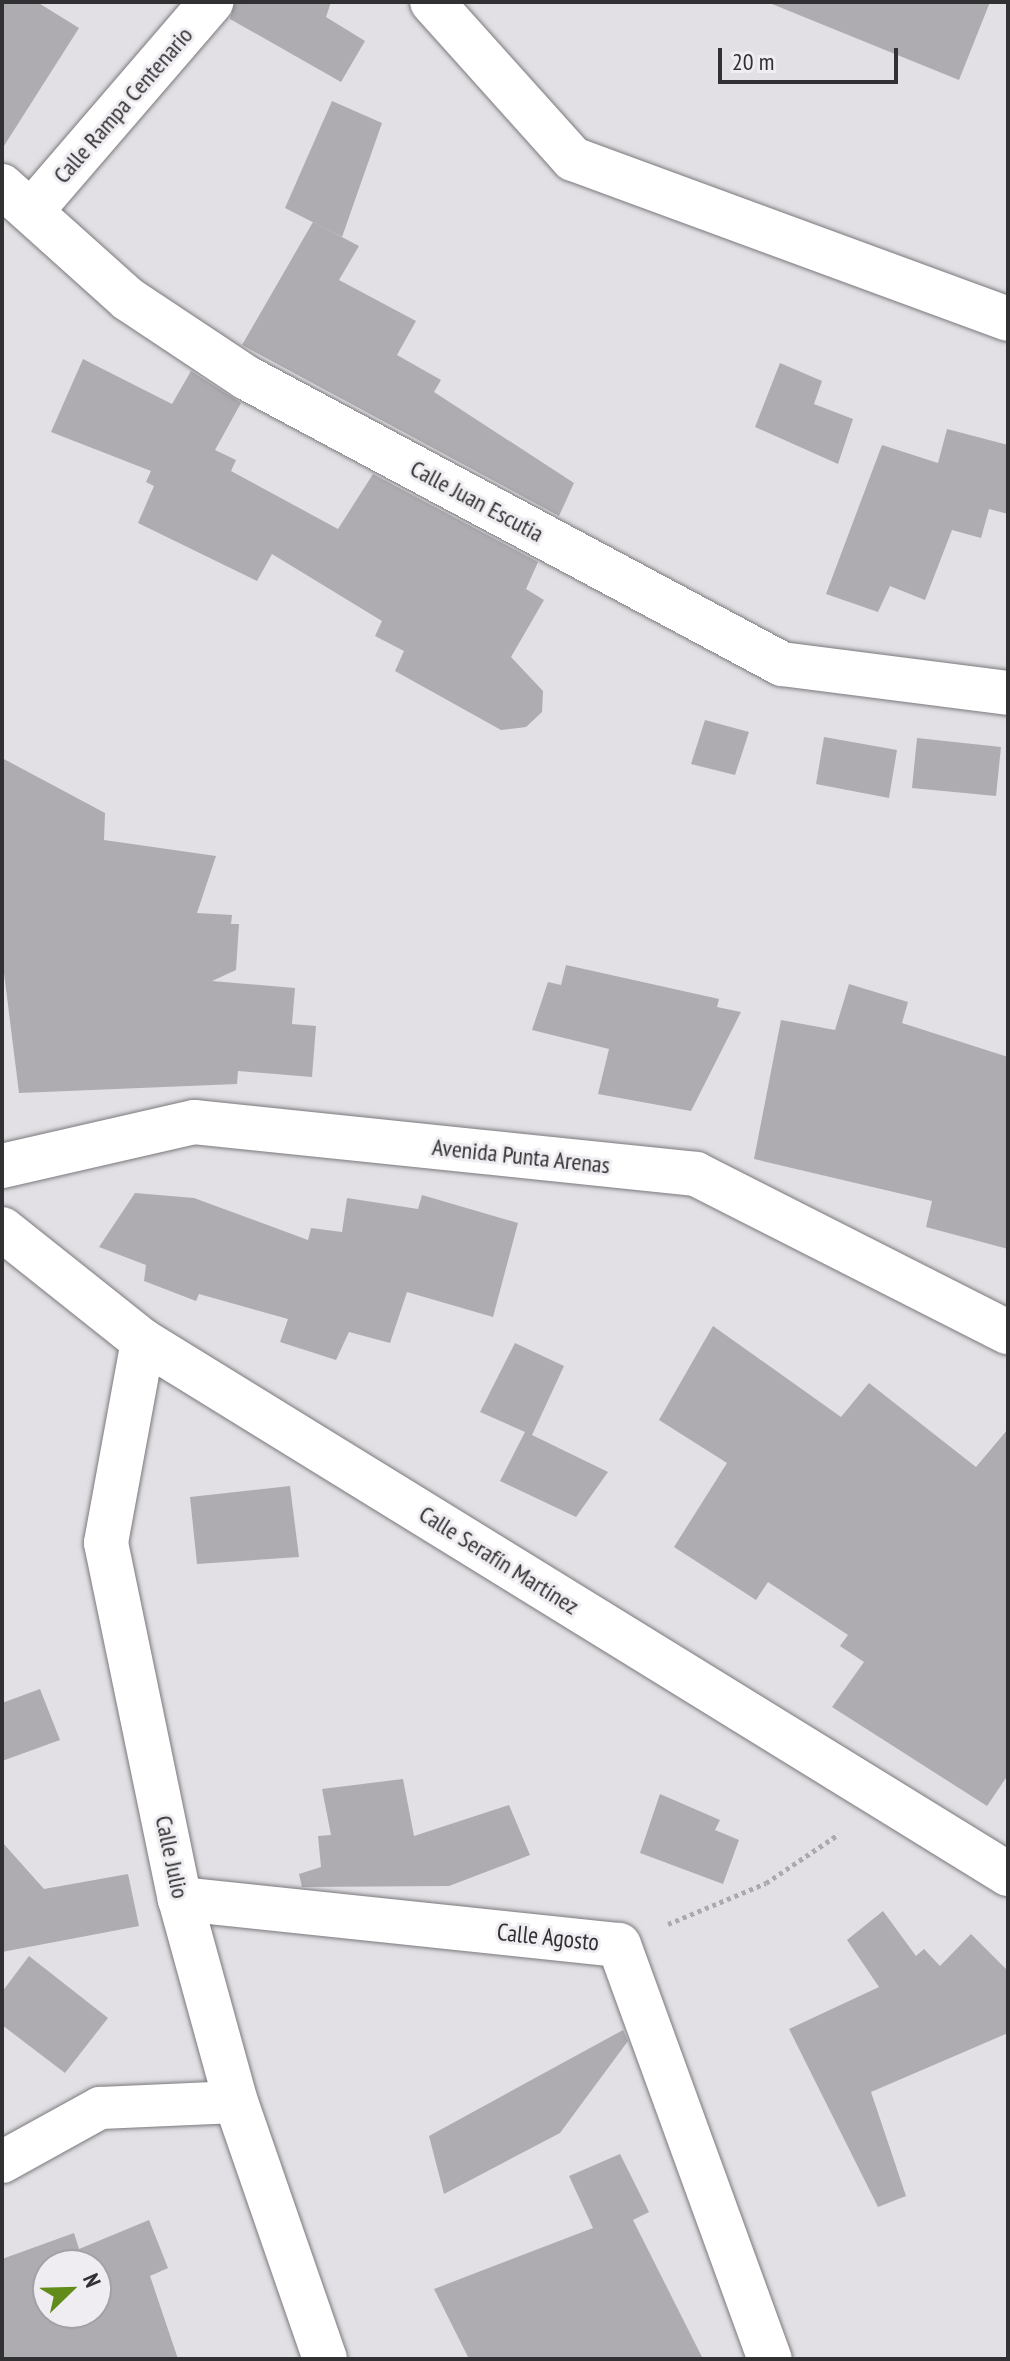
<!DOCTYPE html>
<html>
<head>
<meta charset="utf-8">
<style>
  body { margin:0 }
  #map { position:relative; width:1010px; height:2361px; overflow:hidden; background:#e2e0e4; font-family:"PT Sans Narrow",sans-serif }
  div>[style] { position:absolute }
  .building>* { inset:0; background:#aeacb0 }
  .path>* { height:5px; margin-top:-2.5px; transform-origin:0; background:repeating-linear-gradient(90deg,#aba9ad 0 4px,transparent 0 8px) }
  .roads { filter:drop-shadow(0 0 2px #7b797d) drop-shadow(0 0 2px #7b797d) }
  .pedestrian>* { height:42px; margin:-21px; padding:0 21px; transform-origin:21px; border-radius:21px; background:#fff }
  .minor>* { height:44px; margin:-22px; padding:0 22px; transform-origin:22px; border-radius:22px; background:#fff }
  span { translate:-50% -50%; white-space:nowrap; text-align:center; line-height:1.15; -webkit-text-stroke:6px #efedf1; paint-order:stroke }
  .street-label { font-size:24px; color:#313032 }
  .frame { position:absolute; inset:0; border:4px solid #313032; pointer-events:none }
  .north { position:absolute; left:32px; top:2249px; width:80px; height:80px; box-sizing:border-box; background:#efedf1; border:2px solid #a3a1a5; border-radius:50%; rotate:67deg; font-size:22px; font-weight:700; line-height:32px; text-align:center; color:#313032 }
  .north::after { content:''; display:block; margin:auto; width:28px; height:36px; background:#628c1a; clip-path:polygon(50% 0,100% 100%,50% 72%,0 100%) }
  .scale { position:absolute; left:718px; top:48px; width:180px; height:36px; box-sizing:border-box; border:4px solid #313032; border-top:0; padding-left:10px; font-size:24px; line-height:28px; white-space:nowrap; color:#313032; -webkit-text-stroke:6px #efedf1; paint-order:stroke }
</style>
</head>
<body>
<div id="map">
  <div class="building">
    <i style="clip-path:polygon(2px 2px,37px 2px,79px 28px,2px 149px)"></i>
    <i style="clip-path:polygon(235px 2px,331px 2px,326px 17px,365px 41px,341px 82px,230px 19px)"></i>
    <i style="clip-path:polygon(767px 2px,990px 2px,959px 80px)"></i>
    <i style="clip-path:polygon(332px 101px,382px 123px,342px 237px,285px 208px)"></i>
    <i style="clip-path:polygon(313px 222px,359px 246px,339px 280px,416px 321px,397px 355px,441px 380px,434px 392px,574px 483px,559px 516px,242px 345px)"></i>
    <i style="clip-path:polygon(83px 359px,172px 404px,191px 371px,241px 403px,215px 450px,236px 460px,231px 471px,338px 529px,373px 474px,538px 562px,526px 589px,544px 600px,511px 657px,543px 691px,542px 712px,526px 727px,501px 730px,395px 671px,404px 651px,375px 636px,382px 621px,272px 554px,257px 581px,138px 523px,154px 486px,146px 482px,151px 471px,51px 432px)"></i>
    <i style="clip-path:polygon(780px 363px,822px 381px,814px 404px,853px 419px,838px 464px,755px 427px)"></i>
    <i style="clip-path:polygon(947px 429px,1008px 445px,1008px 514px,989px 509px,981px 538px,952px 530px,925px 600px,890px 586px,878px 612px,826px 594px,882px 445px,938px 463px)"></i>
    <i style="clip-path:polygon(705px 720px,749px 732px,735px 775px,691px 764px)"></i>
    <i style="clip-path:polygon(824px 737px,897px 750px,889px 798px,816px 784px)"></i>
    <i style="clip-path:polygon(917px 738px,1001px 747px,996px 796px,912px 788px)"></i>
    <i style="clip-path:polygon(2px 758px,105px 813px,104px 840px,216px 856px,197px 913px,232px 915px,231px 924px,239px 924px,236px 970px,212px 981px,295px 988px,292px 1024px,316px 1026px,312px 1077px,238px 1071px,237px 1084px,19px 1093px,2px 957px)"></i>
    <i style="clip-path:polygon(566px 965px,719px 999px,717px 1007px,741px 1012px,691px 1111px,598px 1094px,609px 1049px,532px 1030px,548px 982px,561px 985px)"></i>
    <i style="clip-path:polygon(849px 984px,908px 1002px,902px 1023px,1008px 1057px,1008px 1249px,926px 1227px,932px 1201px,754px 1159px,781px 1020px,835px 1030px)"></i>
    <i style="clip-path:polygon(135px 1193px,194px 1198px,308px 1240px,311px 1228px,342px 1232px,347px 1198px,418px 1209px,422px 1195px,518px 1223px,493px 1317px,407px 1292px,390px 1343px,349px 1332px,336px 1360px,280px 1342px,288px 1319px,199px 1294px,196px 1301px,144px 1281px,146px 1265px,99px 1247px)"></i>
    <i style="clip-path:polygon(713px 1326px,841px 1417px,869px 1383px,976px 1467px,1008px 1429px,1008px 1775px,987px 1806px,832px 1707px,864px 1662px,840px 1646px,848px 1635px,768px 1582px,756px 1600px,674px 1547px,727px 1463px,659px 1420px)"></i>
    <i style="clip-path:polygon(515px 1343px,564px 1366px,532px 1435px,608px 1472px,576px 1517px,500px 1481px,525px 1432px,480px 1412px)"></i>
    <i style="clip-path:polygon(290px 1486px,299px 1557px,197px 1564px,190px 1497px)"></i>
    <i style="clip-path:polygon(40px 1689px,60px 1740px,2px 1761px,2px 1703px)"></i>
    <i style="clip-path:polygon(403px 1779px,414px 1836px,509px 1805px,530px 1855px,449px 1886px,302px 1887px,299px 1874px,321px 1867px,318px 1836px,331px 1835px,322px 1789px)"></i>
    <i style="clip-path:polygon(660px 1794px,720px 1820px,715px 1830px,739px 1840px,723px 1884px,640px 1853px)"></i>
    <i style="clip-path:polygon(2px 1842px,44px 1889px,128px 1874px,139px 1926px,2px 1952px)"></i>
    <i style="clip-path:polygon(883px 1911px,916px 1956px,924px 1949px,940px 1966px,971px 1934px,1008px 1971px,1008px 2033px,871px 2092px,906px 2196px,878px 2207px,789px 2029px,879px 1987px,847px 1940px)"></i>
    <i style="clip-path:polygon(29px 1956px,108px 2018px,65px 2073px,2px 2025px,2px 1992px)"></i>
    <i style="clip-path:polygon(623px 2030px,628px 2041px,560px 2133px,444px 2194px,429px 2136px)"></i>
    <i style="clip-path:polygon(620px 2154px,649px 2212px,633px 2220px,703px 2359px,469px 2359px,434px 2289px,593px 2228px,569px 2176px)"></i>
    <i style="clip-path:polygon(evenodd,149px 2220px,168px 2268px,150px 2276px,178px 2359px,2px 2359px,2px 2259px,74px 2233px,79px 2249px,149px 2220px,48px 2265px,96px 2265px,96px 2313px,48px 2313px,48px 2265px)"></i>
  </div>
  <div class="path">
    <i style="left:668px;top:1924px;width:106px;rotate:-22.7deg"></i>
    <i style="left:766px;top:1883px;width:88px;rotate:-33.9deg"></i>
  </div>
  <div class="roads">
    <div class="pedestrian">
      <i style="left:2px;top:2162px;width:112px;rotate:-28.9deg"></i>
      <i style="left:100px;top:2108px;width:136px;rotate:-2.5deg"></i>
    </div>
    <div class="minor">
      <i style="left:432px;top:2px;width:211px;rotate:48.1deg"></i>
      <i style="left:573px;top:159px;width:463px;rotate:20.2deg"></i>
      <i style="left:2px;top:186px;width:169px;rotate:41.9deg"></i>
      <i style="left:128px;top:299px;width:143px;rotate:33.6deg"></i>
      <i style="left:247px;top:378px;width:607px;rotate:28.13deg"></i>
      <i style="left:782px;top:664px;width:228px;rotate:7.3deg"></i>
      <i style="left:34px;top:208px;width:272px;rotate:-49.3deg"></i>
      <i style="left:2px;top:1166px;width:197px;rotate:-12.9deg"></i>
      <i style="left:194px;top:1122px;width:505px;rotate:5.91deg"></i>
      <i style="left:696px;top:1174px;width:350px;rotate:26.9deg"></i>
      <i style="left:2px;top:1229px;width:180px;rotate:38.5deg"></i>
      <i style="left:143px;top:1341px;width:1016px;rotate:31.64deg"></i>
      <i style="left:143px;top:1341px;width:205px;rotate:100.4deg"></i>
      <i style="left:106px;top:1543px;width:364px;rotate:78.3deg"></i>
      <i style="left:180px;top:1899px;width:211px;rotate:74.6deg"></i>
      <i style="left:236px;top:2102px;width:272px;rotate:70.9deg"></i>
      <i style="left:180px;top:1899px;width:441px;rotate:6deg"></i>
      <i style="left:619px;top:1945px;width:441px;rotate:70deg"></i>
    </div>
  </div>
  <div class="street-label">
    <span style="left:123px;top:105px;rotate:-49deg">Calle Rampa Centenario</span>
    <span style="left:477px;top:501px;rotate:28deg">Calle Juan Escutia</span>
    <span style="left:521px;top:1156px;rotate:6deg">Avenida Punta Arenas</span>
    <span style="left:499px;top:1560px;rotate:32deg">Calle Serafín Martínez</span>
    <span style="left:172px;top:1857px;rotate:78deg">Calle Julio</span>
    <span style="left:548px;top:1937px;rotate:6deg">Calle Agosto</span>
  </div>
  <div class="frame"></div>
  <div class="north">N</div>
  <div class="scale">20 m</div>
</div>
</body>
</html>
